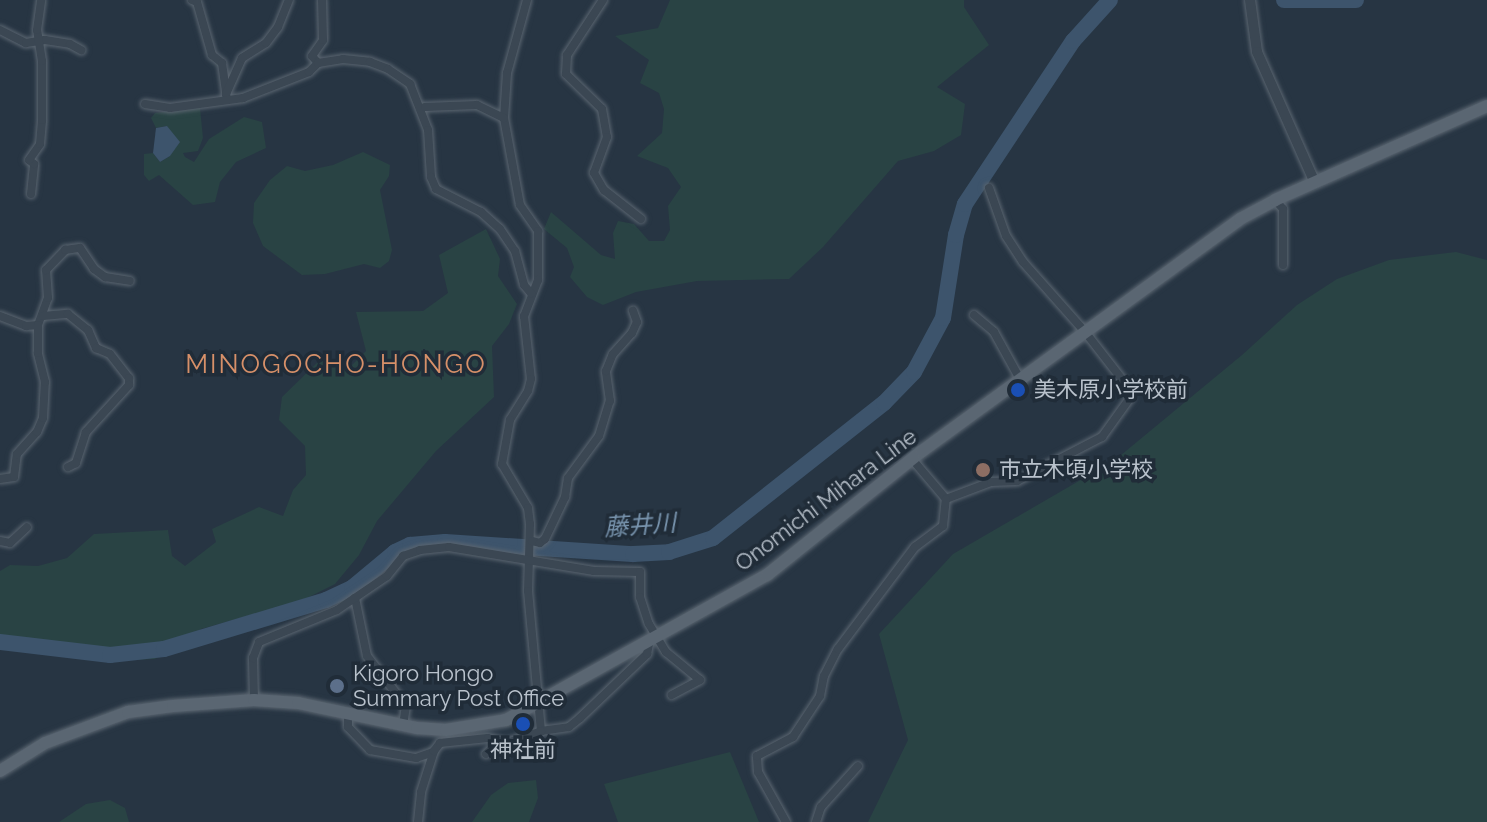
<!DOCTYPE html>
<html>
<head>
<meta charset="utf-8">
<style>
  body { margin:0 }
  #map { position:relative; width:1487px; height:822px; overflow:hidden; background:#273543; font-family:Raleway,"Noto Sans JP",sans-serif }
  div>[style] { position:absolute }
  .green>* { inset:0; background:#294344 }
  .water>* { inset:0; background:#3d546c }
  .river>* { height:16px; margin:-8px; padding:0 8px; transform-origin:8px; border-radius:8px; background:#3d546c }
  .roads { filter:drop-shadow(0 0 2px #5a6570) drop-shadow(0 0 2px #5a6570) }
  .minor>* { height:8px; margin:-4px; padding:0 4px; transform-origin:4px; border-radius:4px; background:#3b4753 }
  .tertiary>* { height:10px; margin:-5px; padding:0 5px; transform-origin:5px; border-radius:5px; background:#3b4753 }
  .primary>* { height:12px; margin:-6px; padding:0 6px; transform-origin:6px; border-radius:6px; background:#5a6672 }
  .dots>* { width:22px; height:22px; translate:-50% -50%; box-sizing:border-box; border:4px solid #202c38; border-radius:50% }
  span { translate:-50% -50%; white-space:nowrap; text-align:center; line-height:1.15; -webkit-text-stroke:7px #202c38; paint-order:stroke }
  .poi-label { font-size:22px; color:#b9c2cc }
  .left { translate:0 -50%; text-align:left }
  .street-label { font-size:22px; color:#b9c2cc }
  .water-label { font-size:24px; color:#7995af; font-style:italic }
  .quarter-label { font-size:26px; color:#d79069; letter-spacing:2px }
</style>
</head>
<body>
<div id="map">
  <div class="green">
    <i style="clip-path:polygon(670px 0,964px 0,964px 7px,989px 45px,937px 87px,965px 104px,961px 135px,934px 151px,898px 161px,823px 247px,789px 279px,697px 281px,636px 292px,603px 305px,587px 297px,570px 277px,574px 267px,567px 248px,544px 229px,551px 212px,601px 255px,615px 259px,613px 233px,618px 221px,634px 224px,649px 241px,664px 241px,670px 230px,668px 206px,681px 187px,668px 168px,637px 156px,662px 133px,664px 109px,659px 93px,640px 83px,649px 60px,615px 36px,658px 28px)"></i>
    <i style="clip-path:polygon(200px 108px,203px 138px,198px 151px,183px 153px,185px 157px,194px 162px,209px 139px,244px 117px,262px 122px,266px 148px,236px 162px,220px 182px,215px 202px,193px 205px,159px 175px,149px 181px,144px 175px,144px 154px,153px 153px,160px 162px,170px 156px,167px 126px,156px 128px,151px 118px,155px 113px)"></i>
    <i style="clip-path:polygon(363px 152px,390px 165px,389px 176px,380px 190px,392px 250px,389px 261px,380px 268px,364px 264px,325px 274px,302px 275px,263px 246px,253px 223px,254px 203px,270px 180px,287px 166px,305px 171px,333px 165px)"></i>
    <i style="clip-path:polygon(486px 229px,500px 259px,498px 276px,517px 304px,509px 324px,492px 346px,494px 397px,436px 451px,377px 521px,359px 555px,335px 584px,301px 601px,201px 629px,155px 659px,102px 661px,0 644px,0 571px,10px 565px,38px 566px,67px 558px,94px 534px,168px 530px,172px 556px,185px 566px,216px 542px,212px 529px,259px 507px,283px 516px,293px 490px,306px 475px,305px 446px,279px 420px,282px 397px,323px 357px,349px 368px,366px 351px,356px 312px,423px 311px,448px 293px,439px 255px)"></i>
    <i style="clip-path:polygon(1456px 252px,1487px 260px,1487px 822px,868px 822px,908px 740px,879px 634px,953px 554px,1115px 460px,1242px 355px,1297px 305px,1337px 279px,1389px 260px)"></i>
    <i style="clip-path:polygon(730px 752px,759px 822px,618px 822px,604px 784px)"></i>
    <i style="clip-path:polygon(536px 780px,538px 798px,529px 822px,472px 822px,491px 795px,508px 783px)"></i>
    <i style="clip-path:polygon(110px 800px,125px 808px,129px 822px,59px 822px,86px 804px)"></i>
  </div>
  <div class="water">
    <i style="clip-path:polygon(167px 126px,180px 142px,170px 156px,160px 162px,153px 153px,156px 128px)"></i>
  </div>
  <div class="river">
    <i style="left:1284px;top:0;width:72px"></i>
    <i style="left:0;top:642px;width:111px;rotate:6.7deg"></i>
    <i style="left:110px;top:655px;width:54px;rotate:-6.3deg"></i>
    <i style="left:164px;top:649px;width:169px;rotate:-16.8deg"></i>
    <i style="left:326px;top:600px;width:29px;rotate:-25deg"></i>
    <i style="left:352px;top:588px;width:56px;rotate:-39.9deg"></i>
    <i style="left:395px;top:552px;width:17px;rotate:-25deg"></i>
    <i style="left:410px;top:545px;width:35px;rotate:-5deg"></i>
    <i style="left:445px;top:542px;width:188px;rotate:3.7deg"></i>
    <i style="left:633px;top:554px;width:36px;rotate:-3deg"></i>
    <i style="left:669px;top:552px;width:46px;rotate:-17.7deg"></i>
    <i style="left:713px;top:538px;width:218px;rotate:-38.3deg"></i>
    <i style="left:884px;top:403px;width:43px;rotate:-45.9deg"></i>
    <i style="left:914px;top:372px;width:61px;rotate:-61.8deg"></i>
    <i style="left:943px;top:318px;width:84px;rotate:-81.1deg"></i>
    <i style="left:956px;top:235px;width:32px;rotate:-74deg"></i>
    <i style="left:965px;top:204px;width:196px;rotate:-56.5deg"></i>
    <i style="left:1073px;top:41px;width:55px;rotate:-47.9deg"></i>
  </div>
  <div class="roads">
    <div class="minor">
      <i style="left:192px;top:0;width:5px;rotate:22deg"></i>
      <i style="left:197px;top:2px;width:55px;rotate:74.2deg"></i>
      <i style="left:212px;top:55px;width:13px;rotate:39deg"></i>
      <i style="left:222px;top:63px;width:30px;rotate:82deg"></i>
      <i style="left:527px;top:0;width:76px;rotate:105.3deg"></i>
      <i style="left:507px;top:73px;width:45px;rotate:93.8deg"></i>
      <i style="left:504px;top:118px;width:88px;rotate:79.6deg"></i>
      <i style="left:520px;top:205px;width:32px;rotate:55deg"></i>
      <i style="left:538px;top:231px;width:49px;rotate:90deg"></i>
      <i style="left:538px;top:280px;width:39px;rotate:111deg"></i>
      <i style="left:524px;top:316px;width:63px;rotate:83.7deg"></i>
      <i style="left:531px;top:379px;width:12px;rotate:104deg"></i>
      <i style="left:528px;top:391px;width:34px;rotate:122deg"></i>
      <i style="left:510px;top:420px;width:45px;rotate:100.3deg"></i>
      <i style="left:502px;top:464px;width:51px;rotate:59.4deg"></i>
      <i style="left:528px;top:508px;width:16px;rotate:83deg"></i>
      <i style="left:530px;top:524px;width:67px;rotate:91.7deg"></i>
      <i style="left:528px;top:591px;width:141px;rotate:84.7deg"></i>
      <i style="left:541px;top:731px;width:28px;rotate:-8deg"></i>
      <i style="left:569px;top:727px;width:14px;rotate:-39deg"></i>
      <i style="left:580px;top:718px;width:93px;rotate:-43.7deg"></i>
      <i style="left:647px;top:654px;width:10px;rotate:-79deg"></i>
      <i style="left:603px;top:0;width:66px;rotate:123.2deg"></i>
      <i style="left:567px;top:55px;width:19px;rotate:93deg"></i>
      <i style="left:566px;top:74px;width:50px;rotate:44.2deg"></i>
      <i style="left:602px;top:109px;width:28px;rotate:80deg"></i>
      <i style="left:607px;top:137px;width:38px;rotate:110deg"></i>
      <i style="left:594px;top:173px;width:20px;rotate:60deg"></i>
      <i style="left:604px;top:190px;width:47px;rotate:38.1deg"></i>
      <i style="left:0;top:30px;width:29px;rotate:27deg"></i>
      <i style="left:26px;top:43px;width:19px;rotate:-9deg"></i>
      <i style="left:45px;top:40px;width:25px;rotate:9deg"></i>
      <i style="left:70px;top:44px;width:13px;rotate:29deg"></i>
      <i style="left:318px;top:63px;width:9px;rotate:-131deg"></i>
      <i style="left:312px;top:56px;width:19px;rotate:-55deg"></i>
      <i style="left:323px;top:40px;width:40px;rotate:-91.4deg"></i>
      <i style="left:227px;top:100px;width:6px;rotate:-99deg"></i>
      <i style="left:226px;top:94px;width:39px;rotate:-66deg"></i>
      <i style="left:242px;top:58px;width:28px;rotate:-32deg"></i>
      <i style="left:266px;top:43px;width:20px;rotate:-53deg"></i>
      <i style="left:278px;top:27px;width:29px;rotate:-68deg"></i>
      <i style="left:145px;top:104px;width:25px;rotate:9deg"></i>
      <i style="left:170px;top:108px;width:74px;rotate:-7.8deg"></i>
      <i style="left:243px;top:98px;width:71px;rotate:-21.5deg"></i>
      <i style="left:309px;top:72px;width:13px;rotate:-45deg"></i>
      <i style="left:318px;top:63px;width:25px;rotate:-9deg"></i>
      <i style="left:343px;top:59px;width:27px;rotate:6deg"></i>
      <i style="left:370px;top:62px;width:19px;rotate:21deg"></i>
      <i style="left:388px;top:69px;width:27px;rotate:34deg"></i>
      <i style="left:410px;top:84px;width:49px;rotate:68.6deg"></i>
      <i style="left:428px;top:130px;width:47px;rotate:86.3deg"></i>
      <i style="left:431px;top:177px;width:13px;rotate:67deg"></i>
      <i style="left:436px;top:189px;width:51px;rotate:27.1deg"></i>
      <i style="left:481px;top:212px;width:25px;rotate:42deg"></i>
      <i style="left:500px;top:229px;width:27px;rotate:56deg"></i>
      <i style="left:515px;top:251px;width:35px;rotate:75deg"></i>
      <i style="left:524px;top:285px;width:11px;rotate:49deg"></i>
      <i style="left:425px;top:107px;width:52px;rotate:-2.2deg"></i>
      <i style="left:477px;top:105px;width:30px;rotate:26deg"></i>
      <i style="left:31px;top:194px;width:30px;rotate:-84deg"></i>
      <i style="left:34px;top:164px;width:6px;rotate:-141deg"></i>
      <i style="left:29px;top:160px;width:19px;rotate:-55deg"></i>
      <i style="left:40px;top:144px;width:24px;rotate:-85deg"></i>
      <i style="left:42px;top:120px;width:59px;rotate:-90deg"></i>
      <i style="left:42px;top:61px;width:31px;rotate:-99deg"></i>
      <i style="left:37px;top:30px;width:30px;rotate:-82deg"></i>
      <i style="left:1275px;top:200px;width:12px;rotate:48deg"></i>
      <i style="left:1283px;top:209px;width:56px;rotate:90deg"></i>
      <i style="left:974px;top:315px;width:26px;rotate:40deg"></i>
      <i style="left:994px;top:332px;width:56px;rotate:61.1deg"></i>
      <i style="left:0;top:316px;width:28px;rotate:21deg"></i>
      <i style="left:26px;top:326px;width:12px;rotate:-5deg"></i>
      <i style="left:38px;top:325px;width:29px;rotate:-70deg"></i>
      <i style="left:48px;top:298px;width:28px;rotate:-94deg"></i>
      <i style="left:46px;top:270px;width:28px;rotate:-46deg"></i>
      <i style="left:65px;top:250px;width:15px;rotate:-8deg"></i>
      <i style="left:80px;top:248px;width:25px;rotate:56deg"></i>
      <i style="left:94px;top:269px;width:14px;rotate:36deg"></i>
      <i style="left:105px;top:277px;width:25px;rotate:9deg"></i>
      <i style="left:43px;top:316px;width:25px;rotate:-5deg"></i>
      <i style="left:68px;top:314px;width:26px;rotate:39deg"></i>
      <i style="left:88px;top:330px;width:20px;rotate:66deg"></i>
      <i style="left:96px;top:348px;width:15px;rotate:23deg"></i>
      <i style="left:110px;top:354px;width:31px;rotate:52deg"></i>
      <i style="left:129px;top:378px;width:7px;rotate:90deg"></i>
      <i style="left:129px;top:385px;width:64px;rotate:132.5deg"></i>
      <i style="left:86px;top:432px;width:33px;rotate:108deg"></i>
      <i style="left:76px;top:463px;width:9px;rotate:153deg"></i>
      <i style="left:912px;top:459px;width:52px;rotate:49.6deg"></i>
      <i style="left:946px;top:499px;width:48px;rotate:-20.7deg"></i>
      <i style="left:991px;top:482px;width:26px;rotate:-2deg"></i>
      <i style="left:1017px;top:481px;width:96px;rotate:-27.4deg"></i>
      <i style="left:1102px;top:437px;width:48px;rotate:-54.3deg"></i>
      <i style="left:1130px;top:398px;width:11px;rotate:-100deg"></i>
      <i style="left:1128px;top:387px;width:68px;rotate:-127.9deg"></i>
      <i style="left:1086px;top:333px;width:95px;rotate:-131.6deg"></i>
      <i style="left:1023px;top:262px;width:31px;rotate:-123deg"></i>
      <i style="left:1006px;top:236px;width:51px;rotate:-109.5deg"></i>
      <i style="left:0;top:479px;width:14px;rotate:-8deg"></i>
      <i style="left:14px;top:477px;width:23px;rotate:-83deg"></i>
      <i style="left:17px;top:454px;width:30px;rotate:-48deg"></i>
      <i style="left:37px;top:432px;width:15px;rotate:-67deg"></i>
      <i style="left:43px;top:418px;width:36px;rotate:-87deg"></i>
      <i style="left:45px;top:382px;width:30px;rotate:-104deg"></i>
      <i style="left:38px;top:353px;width:28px;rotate:-90deg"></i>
      <i style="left:0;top:541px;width:10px;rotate:11deg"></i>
      <i style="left:10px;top:543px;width:23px;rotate:-43deg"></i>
      <i style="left:532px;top:541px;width:8px;rotate:14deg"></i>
      <i style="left:540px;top:543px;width:6px;rotate:-39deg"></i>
      <i style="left:545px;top:539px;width:47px;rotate:-64.5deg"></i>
      <i style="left:565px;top:497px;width:19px;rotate:-81deg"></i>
      <i style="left:568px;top:478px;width:52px;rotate:-53.6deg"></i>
      <i style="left:599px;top:436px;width:37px;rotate:-73deg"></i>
      <i style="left:610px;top:401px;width:30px;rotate:-98deg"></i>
      <i style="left:606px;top:371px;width:18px;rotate:-68deg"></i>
      <i style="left:613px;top:354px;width:28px;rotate:-48deg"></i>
      <i style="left:632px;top:333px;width:12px;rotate:-66deg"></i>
      <i style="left:637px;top:322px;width:12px;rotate:-110deg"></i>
      <i style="left:355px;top:598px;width:59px;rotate:78.3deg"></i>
      <i style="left:367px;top:656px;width:63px;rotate:52deg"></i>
      <i style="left:406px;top:706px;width:19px;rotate:99deg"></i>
      <i style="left:254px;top:700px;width:42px;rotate:-91.4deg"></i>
      <i style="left:253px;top:658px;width:17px;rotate:-69deg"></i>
      <i style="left:259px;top:642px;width:84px;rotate:-22.3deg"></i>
      <i style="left:337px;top:610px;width:60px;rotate:-34.2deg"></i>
      <i style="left:387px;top:576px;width:26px;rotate:-51deg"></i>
      <i style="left:403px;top:556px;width:18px;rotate:-19deg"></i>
      <i style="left:420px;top:550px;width:29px;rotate:-6deg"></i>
      <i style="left:449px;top:547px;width:147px;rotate:9.4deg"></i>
      <i style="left:594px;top:571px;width:46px;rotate:1.2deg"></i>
      <i style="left:640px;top:572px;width:25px;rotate:90deg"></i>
      <i style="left:640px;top:597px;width:28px;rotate:72deg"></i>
      <i style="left:649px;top:624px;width:33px;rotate:59deg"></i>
      <i style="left:666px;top:652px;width:44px;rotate:39.5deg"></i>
      <i style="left:700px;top:680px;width:32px;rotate:152deg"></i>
      <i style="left:348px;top:714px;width:13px;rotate:90deg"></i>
      <i style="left:348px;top:727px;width:32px;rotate:46deg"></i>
      <i style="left:370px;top:750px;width:47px;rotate:9.9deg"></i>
      <i style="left:416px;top:758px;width:18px;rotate:-19deg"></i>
      <i style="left:486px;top:754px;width:8px;rotate:-40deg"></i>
      <i style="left:492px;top:749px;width:26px;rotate:-4deg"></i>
      <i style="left:518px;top:747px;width:16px;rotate:-22deg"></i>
      <i style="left:418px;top:822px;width:30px;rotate:-84deg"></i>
      <i style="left:421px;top:792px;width:43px;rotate:-72.4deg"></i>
      <i style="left:434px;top:751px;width:10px;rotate:-53deg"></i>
      <i style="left:440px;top:743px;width:48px;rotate:-5.9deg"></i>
      <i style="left:488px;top:738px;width:20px;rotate:15deg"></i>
      <i style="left:507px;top:743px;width:36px;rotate:-19deg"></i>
      <i style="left:786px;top:822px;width:57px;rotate:-119.2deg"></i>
      <i style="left:758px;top:772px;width:16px;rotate:-94deg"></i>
      <i style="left:757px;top:756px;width:41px;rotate:-27.8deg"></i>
      <i style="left:793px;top:737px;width:49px;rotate:-56.6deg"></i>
      <i style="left:820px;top:696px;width:20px;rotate:-79deg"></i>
      <i style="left:824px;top:676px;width:30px;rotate:-63deg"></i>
      <i style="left:838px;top:649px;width:128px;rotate:-53deg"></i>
      <i style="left:915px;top:547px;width:35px;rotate:-37deg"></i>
      <i style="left:943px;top:526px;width:27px;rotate:-84deg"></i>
      <i style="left:816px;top:822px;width:16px;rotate:-72deg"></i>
      <i style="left:821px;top:807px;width:55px;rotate:-47.9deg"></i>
    </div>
    <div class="tertiary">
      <i style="left:1250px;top:0;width:52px;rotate:82.3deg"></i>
      <i style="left:1257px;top:52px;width:143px;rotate:66.1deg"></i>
    </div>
    <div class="primary">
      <i style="left:0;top:771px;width:53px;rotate:-31.9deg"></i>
      <i style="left:45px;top:743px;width:89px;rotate:-20.5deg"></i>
      <i style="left:128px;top:712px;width:45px;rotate:-7.6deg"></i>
      <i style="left:173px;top:706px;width:81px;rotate:-4.2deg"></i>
      <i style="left:254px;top:700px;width:44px;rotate:3.9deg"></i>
      <i style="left:298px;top:703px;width:122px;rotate:11.9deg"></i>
      <i style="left:417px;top:728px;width:29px;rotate:4deg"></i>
      <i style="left:446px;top:730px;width:61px;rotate:-9.5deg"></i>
      <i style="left:506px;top:720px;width:299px;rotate:-29.1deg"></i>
      <i style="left:767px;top:575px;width:198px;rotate:-38.7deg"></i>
      <i style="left:922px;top:451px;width:394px;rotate:-36.1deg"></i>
      <i style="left:1240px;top:219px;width:40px;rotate:-28deg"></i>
      <i style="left:1275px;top:200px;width:232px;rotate:-23.9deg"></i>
    </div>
  </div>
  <div class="dots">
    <i style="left:1018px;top:390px;background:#1a4fb4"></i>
    <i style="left:983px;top:470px;background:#8d6e63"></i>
    <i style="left:337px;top:686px;background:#5c6f8a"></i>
    <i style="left:523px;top:724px;background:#1a4fb4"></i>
  </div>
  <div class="poi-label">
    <span class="left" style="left:1034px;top:390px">美木原小学校前</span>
    <span class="left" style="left:999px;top:470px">市立木頃小学校</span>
    <span class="left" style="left:353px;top:686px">Kigoro Hongo<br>Summary Post Office</span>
    <span style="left:523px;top:750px">神社前</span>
  </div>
  <div class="street-label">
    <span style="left:826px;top:500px;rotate:-37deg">Onomichi Mihara Line</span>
  </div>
  <div class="water-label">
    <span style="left:640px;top:525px;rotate:-4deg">藤井川</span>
  </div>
  <div class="quarter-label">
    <span style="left:336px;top:365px">MINOGOCHO-HONGO</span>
  </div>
</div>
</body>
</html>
